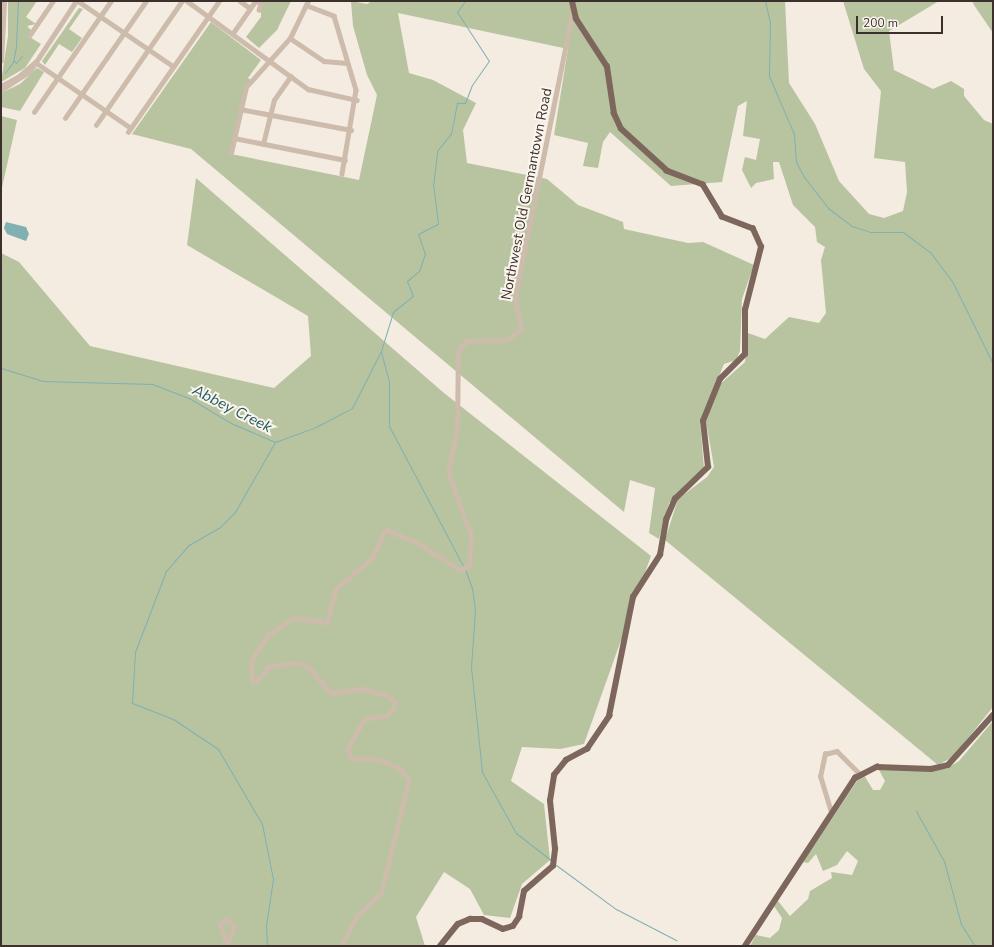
<!DOCTYPE html>
<html>
<head>
<meta charset="utf-8">
<style>
  body { margin:0 }
  #map { position:relative; width:994px; height:947px; overflow:hidden; background:#f4ebe1; font-family:"Nunito Sans",sans-serif }
  div>[style] { position:absolute }
  .green>* { inset:0; background:#b8c4a0 }
  .water>* { inset:0; background:#7fb0b2 }
  .stream>* { height:1px; margin:-0.5px; padding:0 0.5px; transform-origin:0.5px; border-radius:0.5px; background:#7fb0b2 }
  .minor>* { height:4.5px; margin:-2.25px; padding:0 2.25px; transform-origin:2.25px; border-radius:2.25px; background:#cdbbac }
  .major>* { height:5.5px; margin:-2.75px; padding:0 2.75px; transform-origin:2.75px; border-radius:2.75px; background:#7d675c }
  span { translate:-50% -50%; white-space:nowrap; text-align:center; line-height:1.15; -webkit-text-stroke:4px #fbf5ee; paint-order:stroke }
  .street-label { font-size:14px; color:#3b302b }
  .water-label { font-size:15px; color:#1f5a5e; font-style:italic }
  .frame { position:absolute; inset:0; border:2px solid #3b302b; pointer-events:none }
  .scale { position:absolute; left:856px; top:16px; width:87px; height:18px; box-sizing:border-box; border:2px solid #3b302b; border-top:0; padding-left:5px; font-size:12px; line-height:14px; white-space:nowrap; color:#3b302b; -webkit-text-stroke:3px #fbf5ee; paint-order:stroke }
</style>
</head>
<body>
<div id="map">
  <div class="green">
    <i style="clip-path:polygon(8px 1px,37px 1px,26px 17px,36px 24px,27px 26px,31px 30px,28px 36px,41px 44px,25px 68px,1px 82px,8px 36px)"></i>
    <i style="clip-path:polygon(261px 1px,291px 1px,277px 30px,259px 48px,246px 37px,261px 17px)"></i>
    <i style="clip-path:polygon(351px 1px,367px 4px,372px 1px,785px 1px,789px 83px,815px 124px,839px 181px,869px 214px,884px 218px,903px 211px,907px 192px,905px 162px,874px 158px,881px 91px,864px 69px,843px 1px,939px 1px,889px 31px,894px 70px,933px 89px,951px 81px,964px 89px,964px 96px,984px 120px,993px 124px,993px 707px,953px 757px,938px 765px,665px 540px,678px 499px,707px 477px,714px 467px,706px 421px,718px 386px,745px 362px,748px 333px,765px 339px,789px 317px,819px 323px,826px 313px,821px 260px,825px 247px,817px 242px,815px 227px,793px 205px,779px 162px,773px 162px,774px 179px,756px 183px,751px 188px,742px 170px,745px 157px,756px 160px,760px 139px,743px 136px,747px 101px,738px 106px,722px 182px,671px 186px,610px 132px,603px 142px,598px 168px,583px 166px,588px 143px,554px 135px,568px 49px,398px 13px,409px 73px,433px 80px,476px 103px,463px 130px,467px 163px,547px 179px,578px 205px,623px 222px,624px 229px,688px 243px,703px 242px,754px 265px,742px 299px,740px 351px,736px 360px,724px 364px,700px 422px,704px 468px,669px 503px,659px 539px,649px 533px,655px 488px,630px 480px,624px 512px,191px 149px,132px 134px,211px 22px,261px 60px,248px 78px,251px 80px,246px 88px,231px 154px,359px 180px,377px 95px,367px 75px,353px 26px)"></i>
    <i style="clip-path:polygon(972px 1px,993px 1px,993px 33px,974px 5px)"></i>
    <i style="clip-path:polygon(79px 8px,83px 9px,69px 29px,82px 38px,72px 52px,59px 44px,45px 65px,42px 61px)"></i>
    <i style="clip-path:polygon(37px 68px,44px 72px,20px 111px,1px 107px,1px 93px,20px 84px)"></i>
    <i style="clip-path:polygon(1px 116px,17px 120px,1px 192px)"></i>
    <i style="clip-path:polygon(196px 178px,444px 393px,651px 556px,584px 744px,560px 749px,522px 747px,511px 781px,544px 804px,550px 860px,522px 884px,510px 918px,484px 915px,470px 889px,444px 872px,416px 917px,425px 946px,1px 946px,1px 253px,19px 262px,90px 346px,274px 388px,311px 356px,308px 316px,187px 245px)"></i>
    <i style="clip-path:polygon(993px 721px,993px 946px,750px 946px,756px 935px,770px 938px,779px 930px,782px 918px,774px 906px,778px 901px,790px 916px,808px 899px,810px 891px,832px 878px,831px 872px,852px 875px,858px 861px,847px 851px,837px 865px,823px 871px,816px 854px,808px 863px,803px 862px,859px 778px,864px 775px,873px 790px,880px 790px,885px 781px,879px 770px,946px 769px,959px 761px)"></i>
  </div>
  <div class="water">
    <i style="clip-path:polygon(6px 222px,26px 227px,29px 234px,26px 241px,7px 234px,4px 228px)"></i>
  </div>
  <div class="stream">
    <i style="left:765px;top:1px;width:23px;rotate:77deg"></i>
    <i style="left:770px;top:23px;width:53px;rotate:91.1deg"></i>
    <i style="left:769px;top:76px;width:63px;rotate:66.7deg"></i>
    <i style="left:794px;top:134px;width:28px;rotate:86deg"></i>
    <i style="left:796px;top:162px;width:17px;rotate:62deg"></i>
    <i style="left:804px;top:177px;width:39px;rotate:52deg"></i>
    <i style="left:828px;top:208px;width:30px;rotate:37deg"></i>
    <i style="left:852px;top:226px;width:19px;rotate:18deg"></i>
    <i style="left:870px;top:232px;width:33px"></i>
    <i style="left:903px;top:232px;width:34px;rotate:37deg"></i>
    <i style="left:930px;top:252px;width:36px;rotate:53deg"></i>
    <i style="left:952px;top:281px;width:93px;rotate:63.7deg"></i>
    <i style="left:14px;top:61px;width:3px;rotate:45deg"></i>
    <i style="left:16px;top:63px;width:9px;rotate:-49deg"></i>
    <i style="left:5px;top:73px;width:14px;rotate:-54deg"></i>
    <i style="left:13px;top:62px;width:16px;rotate:-79deg"></i>
    <i style="left:16px;top:46px;width:45px;rotate:-87.5deg"></i>
    <i style="left:381px;top:352px;width:30px;rotate:75deg"></i>
    <i style="left:389px;top:381px;width:45px;rotate:90deg"></i>
    <i style="left:389px;top:426px;width:158px;rotate:62.1deg"></i>
    <i style="left:1px;top:368px;width:44px;rotate:17.2deg"></i>
    <i style="left:43px;top:381px;width:109px;rotate:1.6deg"></i>
    <i style="left:152px;top:384px;width:40px;rotate:21deg"></i>
    <i style="left:189px;top:398px;width:49px;rotate:30.8deg"></i>
    <i style="left:231px;top:423px;width:48px;rotate:23.4deg"></i>
    <i style="left:465px;top:569px;width:20px;rotate:70deg"></i>
    <i style="left:472px;top:588px;width:22px;rotate:82deg"></i>
    <i style="left:475px;top:610px;width:57px;rotate:94deg"></i>
    <i style="left:471px;top:667px;width:106px;rotate:84deg"></i>
    <i style="left:482px;top:772px;width:70px;rotate:60.9deg"></i>
    <i style="left:516px;top:833px;width:46px;rotate:37.9deg"></i>
    <i style="left:916px;top:811px;width:57px;rotate:60.8deg"></i>
    <i style="left:944px;top:861px;width:65px;rotate:74.9deg"></i>
    <i style="left:961px;top:924px;width:26px;rotate:58deg"></i>
    <i style="left:556px;top:865px;width:74px;rotate:36.3deg"></i>
    <i style="left:616px;top:909px;width:68px;rotate:27.3deg"></i>
    <i style="left:267px;top:946px;width:21px;rotate:-93deg"></i>
    <i style="left:266px;top:925px;width:47px;rotate:-81.3deg"></i>
    <i style="left:273px;top:879px;width:56px;rotate:-101.3deg"></i>
    <i style="left:262px;top:824px;width:87px;rotate:-120.4deg"></i>
    <i style="left:218px;top:749px;width:54px;rotate:-146.3deg"></i>
    <i style="left:173px;top:719px;width:44px;rotate:-158.7deg"></i>
    <i style="left:132px;top:703px;width:51px;rotate:-86.6deg"></i>
    <i style="left:135px;top:652px;width:87px;rotate:-69.1deg"></i>
    <i style="left:166px;top:571px;width:35px;rotate:-49deg"></i>
    <i style="left:189px;top:545px;width:36px;rotate:-30deg"></i>
    <i style="left:220px;top:527px;width:21px;rotate:-45deg"></i>
    <i style="left:235px;top:512px;width:81px;rotate:-60.3deg"></i>
    <i style="left:275px;top:442px;width:44px;rotate:-20.1deg"></i>
    <i style="left:316px;top:427px;width:41px;rotate:-27.8deg"></i>
    <i style="left:352px;top:408px;width:64px;rotate:-63deg"></i>
    <i style="left:381px;top:351px;width:41px;rotate:-72.9deg"></i>
    <i style="left:393px;top:312px;width:26px;rotate:-39deg"></i>
    <i style="left:413px;top:296px;width:16px;rotate:-112deg"></i>
    <i style="left:407px;top:281px;width:16px;rotate:-40deg"></i>
    <i style="left:419px;top:271px;width:18px;rotate:-71deg"></i>
    <i style="left:425px;top:254px;width:21px;rotate:-109deg"></i>
    <i style="left:418px;top:234px;width:22px;rotate:-27deg"></i>
    <i style="left:438px;top:224px;width:38px;rotate:-97deg"></i>
    <i style="left:433px;top:186px;width:35px;rotate:-83deg"></i>
    <i style="left:437px;top:151px;width:22px;rotate:-51deg"></i>
    <i style="left:451px;top:134px;width:32px;rotate:-79deg"></i>
    <i style="left:457px;top:103px;width:8px"></i>
    <i style="left:465px;top:103px;width:19px;rotate:-69deg"></i>
    <i style="left:472px;top:85px;width:29px;rotate:-55deg"></i>
    <i style="left:489px;top:61px;width:59px;rotate:-123.1deg"></i>
    <i style="left:457px;top:12px;width:14px;rotate:-54deg"></i>
  </div>
  <div class="minor">
    <i style="left:78px;top:1px;width:115px;rotate:34.4deg"></i>
    <i style="left:187px;top:1px;width:150px;rotate:36deg"></i>
    <i style="left:308px;top:89px;width:50px;rotate:12.7deg"></i>
    <i style="left:240px;top:1px;width:12px;rotate:35deg"></i>
    <i style="left:257px;top:1px;width:5px;rotate:37deg"></i>
    <i style="left:261px;top:4px;width:6px;rotate:108deg"></i>
    <i style="left:306px;top:5px;width:30px;rotate:21deg"></i>
    <i style="left:334px;top:16px;width:77px;rotate:73.4deg"></i>
    <i style="left:356px;top:90px;width:85px;rotate:99.5deg"></i>
    <i style="left:233px;top:33px;width:39px;rotate:-55deg"></i>
    <i style="left:29px;top:36px;width:42px;rotate:-55.6deg"></i>
    <i style="left:290px;top:38px;width:41px;rotate:34.1deg"></i>
    <i style="left:324px;top:61px;width:23px;rotate:5deg"></i>
    <i style="left:1px;top:61px;width:60px;rotate:-87.1deg"></i>
    <i style="left:35px;top:62px;width:116px;rotate:34.5deg"></i>
    <i style="left:1px;top:86px;width:19px;rotate:-28deg"></i>
    <i style="left:18px;top:77px;width:23px;rotate:-41deg"></i>
    <i style="left:1px;top:90px;width:35px;rotate:-33deg"></i>
    <i style="left:30px;top:71px;width:84px;rotate:-56.7deg"></i>
    <i style="left:240px;top:109px;width:113px;rotate:10.7deg"></i>
    <i style="left:34px;top:112px;width:135px;rotate:-55.3deg"></i>
    <i style="left:65px;top:118px;width:142px;rotate:-55.3deg"></i>
    <i style="left:96px;top:125px;width:151px;rotate:-55.3deg"></i>
    <i style="left:128px;top:132px;width:160px;rotate:-55.2deg"></i>
    <i style="left:234px;top:138px;width:113px;rotate:11.2deg"></i>
    <i style="left:263px;top:144px;width:45px;rotate:-76deg"></i>
    <i style="left:274px;top:100px;width:29px;rotate:-55deg"></i>
    <i style="left:231px;top:153px;width:68px;rotate:-77.2deg"></i>
    <i style="left:246px;top:87px;width:66px;rotate:-48.1deg"></i>
    <i style="left:290px;top:38px;width:41px;rotate:-64.1deg"></i>
    <i style="left:831px;top:812px;width:37px;rotate:-107deg"></i>
    <i style="left:820px;top:777px;width:24px;rotate:-78deg"></i>
    <i style="left:825px;top:754px;width:12px;rotate:-14deg"></i>
    <i style="left:837px;top:751px;width:33px;rotate:45deg"></i>
    <i style="left:226px;top:946px;width:22px;rotate:-68deg"></i>
    <i style="left:234px;top:926px;width:10px;rotate:-143deg"></i>
    <i style="left:226px;top:920px;width:8px;rotate:140deg"></i>
    <i style="left:220px;top:925px;width:18px;rotate:68deg"></i>
    <i style="left:341px;top:946px;width:34px;rotate:-62deg"></i>
    <i style="left:357px;top:916px;width:33px;rotate:-44deg"></i>
    <i style="left:381px;top:893px;width:116px;rotate:-76.1deg"></i>
    <i style="left:409px;top:780px;width:16px;rotate:-130deg"></i>
    <i style="left:399px;top:768px;width:24px;rotate:-158deg"></i>
    <i style="left:377px;top:759px;width:25px;rotate:180deg"></i>
    <i style="left:352px;top:759px;width:10px;rotate:-119deg"></i>
    <i style="left:347px;top:750px;width:35px;rotate:-61deg"></i>
    <i style="left:364px;top:719px;width:22px;rotate:-8deg"></i>
    <i style="left:386px;top:716px;width:9px;rotate:-41deg"></i>
    <i style="left:393px;top:710px;width:8px;rotate:-76deg"></i>
    <i style="left:395px;top:702px;width:10px;rotate:-143deg"></i>
    <i style="left:387px;top:696px;width:27px;rotate:-165deg"></i>
    <i style="left:361px;top:689px;width:30px;rotate:171deg"></i>
    <i style="left:331px;top:694px;width:34px;rotate:-130deg"></i>
    <i style="left:309px;top:668px;width:12px;rotate:-156deg"></i>
    <i style="left:298px;top:663px;width:29px;rotate:172deg"></i>
    <i style="left:269px;top:667px;width:19px;rotate:129deg"></i>
    <i style="left:257px;top:682px;width:5px;rotate:180deg"></i>
    <i style="left:252px;top:682px;width:21px;rotate:-93deg"></i>
    <i style="left:251px;top:661px;width:31px;rotate:-57deg"></i>
    <i style="left:268px;top:635px;width:30px;rotate:-34deg"></i>
    <i style="left:293px;top:618px;width:34px;rotate:7deg"></i>
    <i style="left:327px;top:622px;width:34px;rotate:-75deg"></i>
    <i style="left:336px;top:589px;width:48px;rotate:-40.7deg"></i>
    <i style="left:372px;top:558px;width:32px;rotate:-64deg"></i>
    <i style="left:386px;top:529px;width:35px;rotate:24deg"></i>
    <i style="left:418px;top:543px;width:50px;rotate:32.7deg"></i>
    <i style="left:460px;top:570px;width:10px;rotate:-24deg"></i>
    <i style="left:469px;top:566px;width:30px;rotate:-86deg"></i>
    <i style="left:471px;top:536px;width:68px;rotate:-109.8deg"></i>
    <i style="left:448px;top:472px;width:44px;rotate:-78.2deg"></i>
    <i style="left:457px;top:429px;width:78px;rotate:-89.3deg"></i>
    <i style="left:458px;top:351px;width:13px;rotate:-51deg"></i>
    <i style="left:466px;top:341px;width:40px;rotate:-1.4deg"></i>
    <i style="left:506px;top:340px;width:19px;rotate:-36deg"></i>
    <i style="left:521px;top:329px;width:33px;rotate:-101deg"></i>
    <i style="left:515px;top:297px;width:293px;rotate:-78.6deg"></i>
  </div>
  <div class="major">
    <i style="left:440px;top:946px;width:28px;rotate:-51deg"></i>
    <i style="left:458px;top:924px;width:13px;rotate:-23deg"></i>
    <i style="left:470px;top:919px;width:12px"></i>
    <i style="left:482px;top:919px;width:23px;rotate:25deg"></i>
    <i style="left:503px;top:929px;width:10px;rotate:-17deg"></i>
    <i style="left:513px;top:926px;width:11px;rotate:-56deg"></i>
    <i style="left:519px;top:917px;width:26px;rotate:-79deg"></i>
    <i style="left:524px;top:891px;width:38px;rotate:-41deg"></i>
    <i style="left:553px;top:866px;width:17px;rotate:-83deg"></i>
    <i style="left:555px;top:849px;width:48px;rotate:-95.9deg"></i>
    <i style="left:550px;top:801px;width:26px;rotate:-81deg"></i>
    <i style="left:554px;top:775px;width:19px;rotate:-51deg"></i>
    <i style="left:566px;top:760px;width:24px;rotate:-28deg"></i>
    <i style="left:587px;top:749px;width:40px;rotate:-56deg"></i>
    <i style="left:609px;top:716px;width:121px;rotate:-78.6deg"></i>
    <i style="left:633px;top:597px;width:50px;rotate:-57.3deg"></i>
    <i style="left:660px;top:555px;width:36px;rotate:-80deg"></i>
    <i style="left:666px;top:520px;width:23px;rotate:-67deg"></i>
    <i style="left:675px;top:499px;width:46px;rotate:-44.1deg"></i>
    <i style="left:708px;top:467px;width:46px;rotate:-96.2deg"></i>
    <i style="left:703px;top:421px;width:45px;rotate:-68deg"></i>
    <i style="left:720px;top:379px;width:35px;rotate:-45deg"></i>
    <i style="left:745px;top:354px;width:44px;rotate:-90deg"></i>
    <i style="left:745px;top:310px;width:65px;rotate:-75.7deg"></i>
    <i style="left:761px;top:247px;width:20px;rotate:-114deg"></i>
    <i style="left:753px;top:229px;width:33px;rotate:-159deg"></i>
    <i style="left:722px;top:217px;width:37px;rotate:-121deg"></i>
    <i style="left:703px;top:185px;width:39px;rotate:-159deg"></i>
    <i style="left:667px;top:171px;width:62px;rotate:-137.6deg"></i>
    <i style="left:621px;top:129px;width:17px;rotate:-115deg"></i>
    <i style="left:614px;top:114px;width:48px;rotate:-98.5deg"></i>
    <i style="left:607px;top:67px;width:57px;rotate:-122.9deg"></i>
    <i style="left:576px;top:19px;width:18px;rotate:-103deg"></i>
    <i style="left:745px;top:946px;width:201px;rotate:-56.8deg"></i>
    <i style="left:855px;top:778px;width:25px;rotate:-27deg"></i>
    <i style="left:877px;top:767px;width:54px;rotate:2.1deg"></i>
    <i style="left:931px;top:769px;width:17px;rotate:-13deg"></i>
    <i style="left:948px;top:765px;width:67px;rotate:-48deg"></i>
  </div>
  <div class="street-label">
    <span style="left:527px;top:194px;rotate:-79deg">Northwest Old Germantown Road</span>
  </div>
  <div class="water-label">
    <span style="left:232px;top:409px;rotate:27deg">Abbey Creek</span>
  </div>
  <div class="frame"></div>
  <div class="scale">200 m</div>
</div>
</body>
</html>
